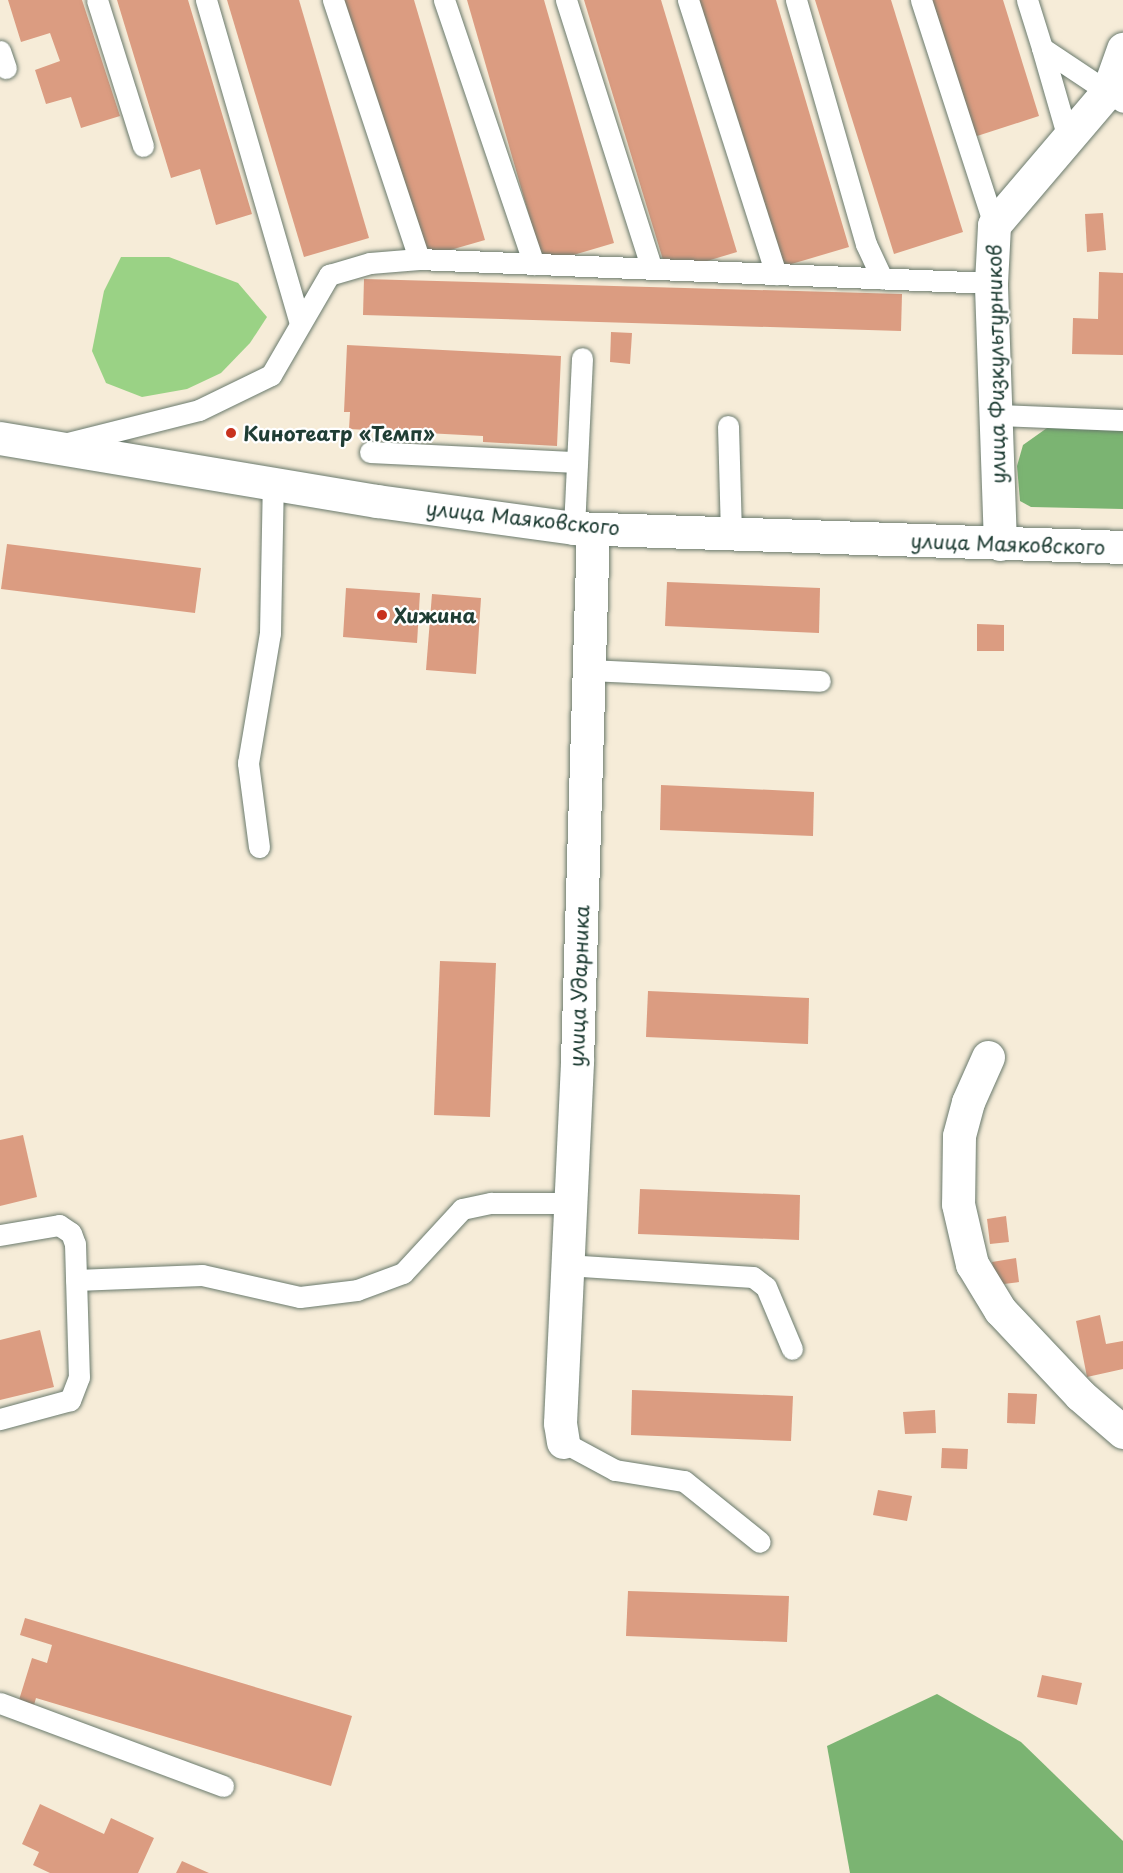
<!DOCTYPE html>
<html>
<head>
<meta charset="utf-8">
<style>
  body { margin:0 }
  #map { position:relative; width:1123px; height:1873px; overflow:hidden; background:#f6ecd8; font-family:"Playpen Sans",sans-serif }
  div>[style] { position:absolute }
  .green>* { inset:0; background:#9ad285 }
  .forest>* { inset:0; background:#7bb472 }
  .building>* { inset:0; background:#db9c81 }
  .roads { filter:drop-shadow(0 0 2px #6a7a6d) drop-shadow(0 0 2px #6a7a6d) }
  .service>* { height:21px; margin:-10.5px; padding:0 10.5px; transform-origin:10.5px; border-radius:10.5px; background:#fff }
  .minor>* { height:33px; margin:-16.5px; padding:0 16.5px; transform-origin:16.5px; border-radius:16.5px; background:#fff }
  .tertiary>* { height:33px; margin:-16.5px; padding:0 16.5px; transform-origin:16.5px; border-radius:16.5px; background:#fff }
  .dots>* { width:16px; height:16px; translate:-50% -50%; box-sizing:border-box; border:3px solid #fff; border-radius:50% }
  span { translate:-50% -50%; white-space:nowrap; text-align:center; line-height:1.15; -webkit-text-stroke:4.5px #fff; paint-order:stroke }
  .street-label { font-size:20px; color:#1f3d34 }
  .poi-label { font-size:20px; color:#1f3d34; font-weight:700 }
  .left { translate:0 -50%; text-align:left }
</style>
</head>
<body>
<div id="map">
  <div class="green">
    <i style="clip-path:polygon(121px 257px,169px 257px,238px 283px,267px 317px,250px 343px,221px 373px,187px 389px,142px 397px,106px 383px,92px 351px,104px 291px)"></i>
  </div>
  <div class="forest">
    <i style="clip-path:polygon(1060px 425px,1123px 430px,1123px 509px,1031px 507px,1020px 501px,1017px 466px,1023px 445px,1047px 428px)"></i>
    <i style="clip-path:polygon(937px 1694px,1021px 1742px,1123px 1841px,1123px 1873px,850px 1873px,827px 1746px)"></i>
  </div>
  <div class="building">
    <i style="clip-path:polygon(8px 0,82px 0,120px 116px,81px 128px,71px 97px,46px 104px,35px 70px,60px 61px,50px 33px,21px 42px)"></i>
    <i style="clip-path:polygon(117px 0,188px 0,252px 214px,216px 225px,200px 169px,171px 178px)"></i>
    <i style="clip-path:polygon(227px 0,299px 0,369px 238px,304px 257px)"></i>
    <i style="clip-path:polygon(342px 0,414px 0,485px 240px,419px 259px)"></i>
    <i style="clip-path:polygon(467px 0,544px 0,614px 243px,543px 264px)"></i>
    <i style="clip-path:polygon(584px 0,661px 0,737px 252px,667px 273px)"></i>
    <i style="clip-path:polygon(699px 0,776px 0,849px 247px,778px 268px)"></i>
    <i style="clip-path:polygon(815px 0,891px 0,963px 232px,894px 254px)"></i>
    <i style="clip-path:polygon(932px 0,1003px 0,1039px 116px,974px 137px)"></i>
    <i style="clip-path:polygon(1103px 213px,1106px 250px,1087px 252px,1085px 214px)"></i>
    <i style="clip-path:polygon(1099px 272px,1123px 273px,1123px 355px,1072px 354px,1073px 318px,1098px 319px)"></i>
    <i style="clip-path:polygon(364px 279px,902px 294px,901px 331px,363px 315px)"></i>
    <i style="clip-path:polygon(611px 332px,632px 333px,630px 364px,610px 362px)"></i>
    <i style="clip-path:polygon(347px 345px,561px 356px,557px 446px,483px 442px,483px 436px,349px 429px,350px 412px,344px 412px)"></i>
    <i style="clip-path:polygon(7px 544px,201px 568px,195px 613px,1px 589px)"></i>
    <i style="clip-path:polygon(667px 582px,820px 588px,819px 633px,665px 626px)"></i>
    <i style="clip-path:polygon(346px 588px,420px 593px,417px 643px,343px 637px)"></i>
    <i style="clip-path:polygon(432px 594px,481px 598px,476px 674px,426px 670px)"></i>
    <i style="clip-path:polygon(977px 624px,1004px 625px,1004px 651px,977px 651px)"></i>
    <i style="clip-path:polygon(661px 785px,814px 792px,813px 836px,660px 830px)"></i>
    <i style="clip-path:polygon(440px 961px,496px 963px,490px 1117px,434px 1115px)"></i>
    <i style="clip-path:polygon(648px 991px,809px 998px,808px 1044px,646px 1037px)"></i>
    <i style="clip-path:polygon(23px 1135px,37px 1197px,0 1206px,0 1140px)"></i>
    <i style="clip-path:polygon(640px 1189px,800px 1195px,799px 1240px,638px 1234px)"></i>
    <i style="clip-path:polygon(1006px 1216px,1009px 1242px,990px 1244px,987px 1219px)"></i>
    <i style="clip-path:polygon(1016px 1258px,1019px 1282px,996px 1285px,992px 1262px)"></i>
    <i style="clip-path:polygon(1100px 1315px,1106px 1344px,1123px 1341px,1123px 1369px,1087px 1377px,1076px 1321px)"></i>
    <i style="clip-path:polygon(40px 1330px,54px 1387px,0 1400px,0 1340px)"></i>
    <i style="clip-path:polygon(632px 1390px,793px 1396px,791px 1441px,631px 1435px)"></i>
    <i style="clip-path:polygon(1008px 1393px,1037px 1394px,1035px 1424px,1007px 1423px)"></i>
    <i style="clip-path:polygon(935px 1410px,936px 1433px,905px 1434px,903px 1412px)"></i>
    <i style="clip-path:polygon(942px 1448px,968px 1449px,967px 1469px,941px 1468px)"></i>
    <i style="clip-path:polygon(878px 1490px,912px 1496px,907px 1521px,873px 1515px)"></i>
    <i style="clip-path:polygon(628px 1591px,789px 1596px,787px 1642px,626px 1636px)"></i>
    <i style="clip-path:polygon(25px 1618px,352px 1716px,331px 1786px,36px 1698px,34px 1705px,19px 1700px,32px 1658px,47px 1663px,52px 1645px,20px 1635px)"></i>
    <i style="clip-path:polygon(1042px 1675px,1082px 1683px,1077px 1705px,1037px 1697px)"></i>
    <i style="clip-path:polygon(40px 1804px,104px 1834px,111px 1818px,154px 1838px,138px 1873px,50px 1873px,33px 1865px,39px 1852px,22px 1844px)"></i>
    <i style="clip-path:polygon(182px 1861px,209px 1873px,176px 1873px)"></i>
  </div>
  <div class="roads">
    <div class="service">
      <i style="left:97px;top:0;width:153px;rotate:72.5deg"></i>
      <i style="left:206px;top:0;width:337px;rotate:73.8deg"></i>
      <i style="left:333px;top:0;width:273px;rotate:71.6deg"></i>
      <i style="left:444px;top:0;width:279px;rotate:71.2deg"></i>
      <i style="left:566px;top:0;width:282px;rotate:72.3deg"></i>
      <i style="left:688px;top:0;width:288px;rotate:72.2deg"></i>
      <i style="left:796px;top:0;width:254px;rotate:74deg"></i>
      <i style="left:866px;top:244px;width:38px;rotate:65deg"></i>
      <i style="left:921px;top:0;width:237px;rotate:72deg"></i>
      <i style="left:1027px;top:0;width:50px;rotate:72.6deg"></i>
      <i style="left:1042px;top:48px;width:97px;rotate:33.7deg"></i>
      <i style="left:1042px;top:48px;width:94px;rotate:73.9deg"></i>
      <i style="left:0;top:51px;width:18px;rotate:71deg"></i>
      <i style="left:997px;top:415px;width:126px;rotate:2.3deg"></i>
      <i style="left:728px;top:426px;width:108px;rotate:88.4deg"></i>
      <i style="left:60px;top:445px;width:143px;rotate:-14.1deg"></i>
      <i style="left:199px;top:410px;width:80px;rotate:-25.9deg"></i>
      <i style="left:271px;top:375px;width:116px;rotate:-59.9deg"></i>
      <i style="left:329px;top:275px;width:43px;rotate:-16.3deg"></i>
      <i style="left:370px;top:263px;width:49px;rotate:-4.7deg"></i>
      <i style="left:419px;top:259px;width:573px;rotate:2.4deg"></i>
      <i style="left:370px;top:452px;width:207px;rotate:2.8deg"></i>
      <i style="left:574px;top:528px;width:170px;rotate:-87.3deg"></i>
      <i style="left:589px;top:670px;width:231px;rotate:2.7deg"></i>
      <i style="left:259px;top:847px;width:85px;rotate:-97.5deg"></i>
      <i style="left:248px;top:763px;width:132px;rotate:-80.4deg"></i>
      <i style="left:270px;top:633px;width:150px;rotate:-88.9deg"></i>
      <i style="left:0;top:1235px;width:60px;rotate:-9.6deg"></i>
      <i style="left:59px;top:1225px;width:14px;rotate:34deg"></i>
      <i style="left:71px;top:1233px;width:12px;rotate:70deg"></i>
      <i style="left:75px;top:1244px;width:133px;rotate:88.3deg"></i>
      <i style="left:79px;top:1377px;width:25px;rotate:111deg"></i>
      <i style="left:70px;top:1400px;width:73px;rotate:164.8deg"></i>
      <i style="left:566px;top:1265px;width:187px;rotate:3.7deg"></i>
      <i style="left:753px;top:1277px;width:16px;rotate:38deg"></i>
      <i style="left:766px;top:1287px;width:67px;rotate:67.2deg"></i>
      <i style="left:76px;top:1280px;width:126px;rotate:-2.3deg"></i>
      <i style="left:202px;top:1275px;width:100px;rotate:12.7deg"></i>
      <i style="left:300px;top:1297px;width:57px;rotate:-7deg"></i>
      <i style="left:357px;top:1290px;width:49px;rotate:-20.3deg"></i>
      <i style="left:403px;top:1273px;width:87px;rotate:-47.3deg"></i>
      <i style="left:462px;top:1209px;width:30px;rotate:-12deg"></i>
      <i style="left:491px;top:1203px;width:78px"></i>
      <i style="left:563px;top:1442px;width:59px;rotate:28.3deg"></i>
      <i style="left:615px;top:1470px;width:70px;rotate:9.1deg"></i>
      <i style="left:684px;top:1481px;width:97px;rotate:38.8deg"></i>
      <i style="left:0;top:1703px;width:238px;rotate:20.4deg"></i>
    </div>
    <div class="minor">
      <i style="left:1000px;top:544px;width:261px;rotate:-92deg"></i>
      <i style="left:991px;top:283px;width:58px;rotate:-87deg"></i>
      <i style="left:994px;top:225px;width:176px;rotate:-49.6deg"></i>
      <i style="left:1108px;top:91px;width:45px;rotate:-70.3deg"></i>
      <i style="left:988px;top:1057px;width:49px;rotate:114deg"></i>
      <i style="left:968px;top:1102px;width:35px;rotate:105deg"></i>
      <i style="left:959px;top:1136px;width:68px;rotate:90.8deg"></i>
      <i style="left:958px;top:1204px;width:62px;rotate:76.9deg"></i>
      <i style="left:972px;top:1264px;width:54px;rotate:58.7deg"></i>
      <i style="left:1000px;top:1310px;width:117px;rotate:46.7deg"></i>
      <i style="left:1080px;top:1395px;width:57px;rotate:40.7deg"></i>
      <i style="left:563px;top:1442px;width:19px;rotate:-99deg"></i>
      <i style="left:560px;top:1423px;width:362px;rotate:-87.3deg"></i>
      <i style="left:577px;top:1061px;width:532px;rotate:-88.28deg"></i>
    </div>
    <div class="tertiary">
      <i style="left:0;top:438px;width:382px;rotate:9.5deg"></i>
      <i style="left:377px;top:501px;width:199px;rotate:7.8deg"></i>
      <i style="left:574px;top:528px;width:549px;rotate:1.98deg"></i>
    </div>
  </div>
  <div class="dots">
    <i style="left:231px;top:433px;background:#c8321e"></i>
    <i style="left:382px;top:615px;background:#c8321e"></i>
  </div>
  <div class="street-label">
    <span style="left:996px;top:364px;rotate:-91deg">улица Физкультурников</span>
    <span style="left:523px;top:518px;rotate:6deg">улица Маяковского</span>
    <span style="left:1008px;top:544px;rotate:2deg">улица Маяковского</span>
    <span style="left:579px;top:986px;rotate:-88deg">улица Ударника</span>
  </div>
  <div class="poi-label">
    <span class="left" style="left:243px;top:433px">Кинотеатр «Темп»</span>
    <span class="left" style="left:394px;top:615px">Хижина</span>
  </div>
</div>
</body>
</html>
